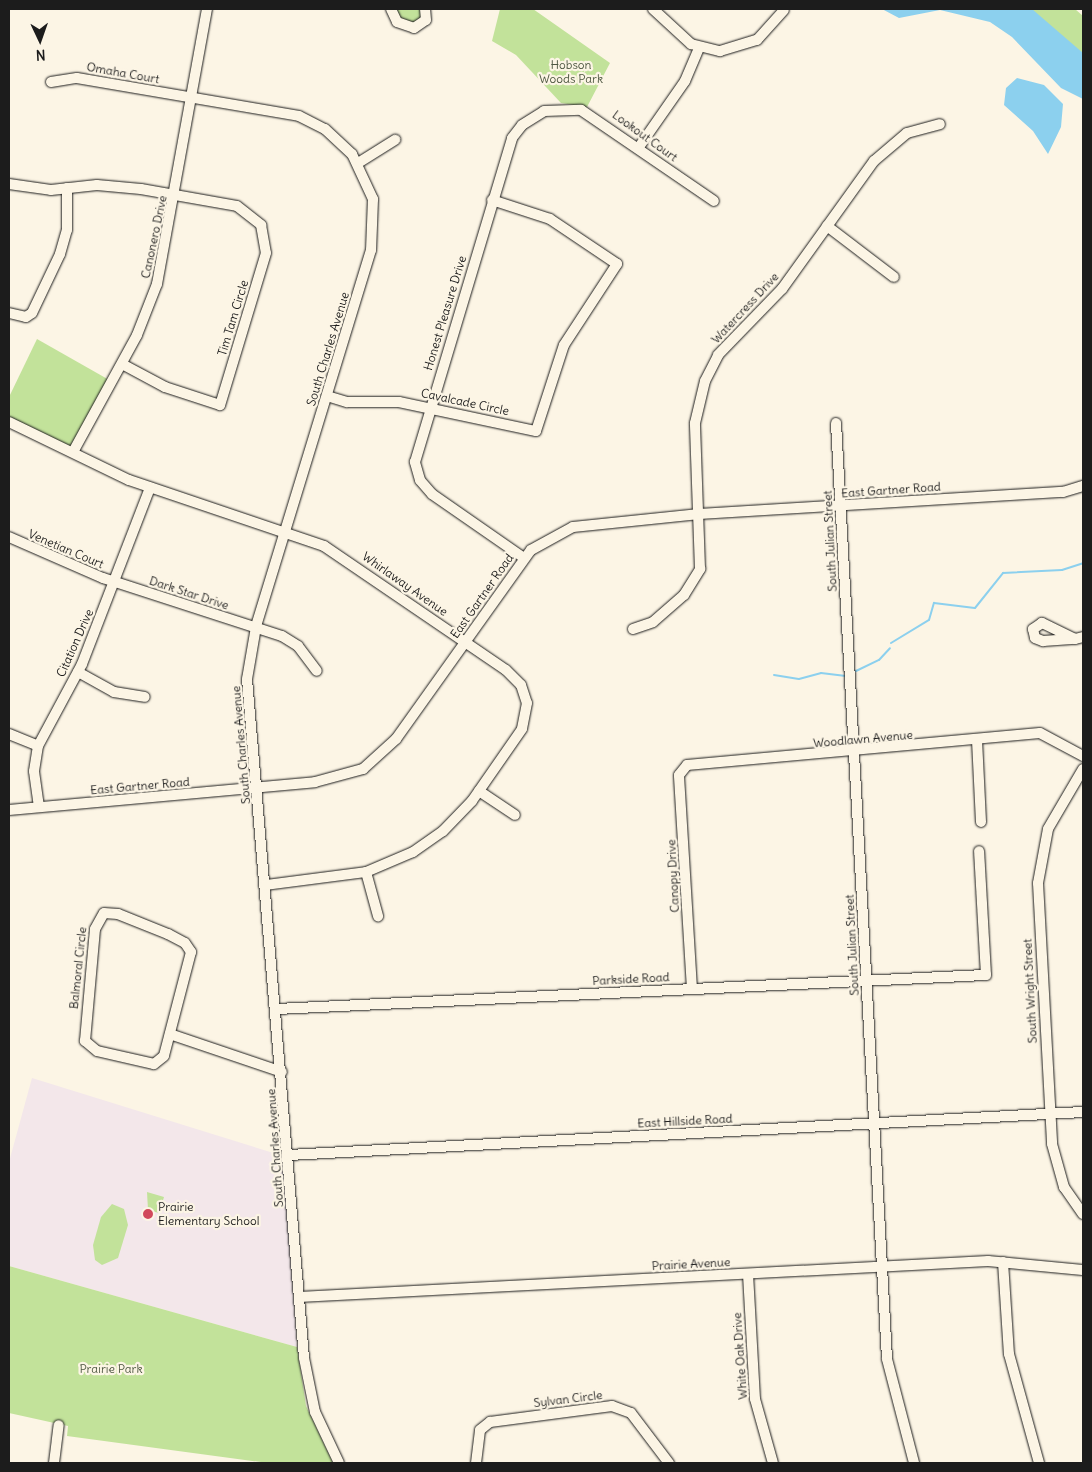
<!DOCTYPE html>
<html>
<head>
<meta charset="utf-8">
<style>
  body { margin:0 }
  #map { position:relative; width:1092px; height:1472px; overflow:hidden; background:#fcf5e5; font-family:Delius,sans-serif }
  div>[style] { position:absolute }
  .built>* { inset:0; background:#f3e7ea }
  .green>* { inset:0; background:#c2e29a }
  .water>* { inset:0; background:#8cd0ee }
  .stream>* { height:2px; margin:-1px; padding:0 1px; transform-origin:1px; border-radius:1px; background:#8cd0ee }
  .roads { filter:drop-shadow(0 0 1px #1c1c1c) drop-shadow(0 0 1px #1c1c1c) }
  .minor>* { height:10px; margin:-5px; padding:0 5px; transform-origin:5px; border-radius:5px; background:#fcf5e5 }
  .dots>* { width:14px; height:14px; translate:-50% -50%; box-sizing:border-box; border:2px solid #fcf5e5; border-radius:50% }
  span { translate:-50% -50%; white-space:nowrap; text-align:center; line-height:1.15; -webkit-text-stroke:4.5px #fcf5e5; paint-order:stroke }
  .park-label { font-size:12px; color:#4e5742 }
  .street-label { font-size:12px; color:#1c1c1c }
  .poi-label { font-size:12px; color:#1c1c1c }
  .left { translate:0 -50%; text-align:left }
  .frame { position:absolute; inset:0; border:10px solid #1c1c1c; pointer-events:none }
  .north { position:absolute; left:15px; top:15px; width:50px; height:50px; -webkit-text-stroke:4px #fcf5e5; paint-order:stroke; rotate:177deg; font-size:14px; font-weight:700; line-height:20px; text-align:center; color:#1c1c1c }
  .north::after { content:''; display:block; margin:auto; width:18px; height:22px; background:#1c1c1c; clip-path:polygon(50% 0,100% 100%,50% 72%,0 100%) }
</style>
</head>
<body>
<div id="map">
  <div class="built">
    <i style="clip-path:polygon(32px 1078px,283px 1156px,297px 1347px,9px 1266px,9px 1162px)"></i>
  </div>
  <div class="green">
    <i style="clip-path:polygon(396px 9px,421px 9px,424px 14px,419px 24px,402px 20px)"></i>
    <i style="clip-path:polygon(500px 9px,533px 9px,610px 63px,587px 107px,561px 103px,516px 55px,492px 41px)"></i>
    <i style="clip-path:polygon(998px 9px,1075px 9px,1083px 16px,1083px 69px)"></i>
    <i style="clip-path:polygon(37px 339px,111px 381px,73px 450px,9px 421px,9px 397px)"></i>
    <i style="clip-path:polygon(147px 1192px,164px 1197px,159px 1213px,148px 1210px)"></i>
    <i style="clip-path:polygon(112px 1204px,124px 1209px,128px 1225px,118px 1258px,102px 1265px,95px 1260px,93px 1245px,101px 1217px)"></i>
    <i style="clip-path:polygon(9px 1266px,297px 1347px,306px 1406px,333px 1463px,268px 1463px,67px 1436px,68px 1426px,9px 1413px)"></i>
  </div>
  <div class="water">
    <i style="clip-path:polygon(882px 9px,1032px 9px,1083px 53px,1083px 99px,1061px 88px,1012px 37px,990px 22px,940px 10px,899px 18px)"></i>
    <i style="clip-path:polygon(1017px 78px,1044px 85px,1063px 104px,1061px 127px,1048px 154px,1033px 131px,1004px 105px,1006px 88px)"></i>
  </div>
  <div class="stream">
    <i style="left:891px;top:643px;width:44px;rotate:-31.2deg"></i>
    <i style="left:929px;top:620px;width:18px;rotate:-74deg"></i>
    <i style="left:934px;top:603px;width:41px;rotate:7deg"></i>
    <i style="left:975px;top:608px;width:45px;rotate:-51.3deg"></i>
    <i style="left:1003px;top:573px;width:59px;rotate:-2.9deg"></i>
    <i style="left:1062px;top:570px;width:22px;rotate:-18deg"></i>
    <i style="left:856px;top:671px;width:25px;rotate:-26deg"></i>
    <i style="left:879px;top:660px;width:16px;rotate:-47deg"></i>
    <i style="left:774px;top:675px;width:25px;rotate:9deg"></i>
    <i style="left:799px;top:679px;width:23px;rotate:-15deg"></i>
    <i style="left:821px;top:673px;width:25px;rotate:7deg"></i>
  </div>
  <div class="roads">
    <div class="minor">
      <i style="left:391px;top:9px;width:14px;rotate:65deg"></i>
      <i style="left:397px;top:22px;width:18px;rotate:19deg"></i>
      <i style="left:414px;top:28px;width:14px;rotate:-34deg"></i>
      <i style="left:426px;top:20px;width:11px;rotate:-95deg"></i>
      <i style="left:653px;top:9px;width:52px;rotate:42.6deg"></i>
      <i style="left:691px;top:44px;width:30px;rotate:14deg"></i>
      <i style="left:720px;top:51px;width:39px;rotate:-17deg"></i>
      <i style="left:757px;top:40px;width:40px;rotate:-48deg"></i>
      <i style="left:51px;top:82px;width:26px;rotate:-9deg"></i>
      <i style="left:77px;top:78px;width:225px;rotate:9.7deg"></i>
      <i style="left:299px;top:116px;width:29px;rotate:27deg"></i>
      <i style="left:325px;top:129px;width:37px;rotate:43deg"></i>
      <i style="left:352px;top:154px;width:50px;rotate:65deg"></i>
      <i style="left:373px;top:199px;width:51px;rotate:92.2deg"></i>
      <i style="left:371px;top:250px;width:394px;rotate:107deg"></i>
      <i style="left:256px;top:627px;width:53px;rotate:99.8deg"></i>
      <i style="left:247px;top:679px;width:681px;rotate:85.2deg"></i>
      <i style="left:304px;top:1358px;width:55px;rotate:78.5deg"></i>
      <i style="left:315px;top:1412px;width:56px;rotate:64.8deg"></i>
      <i style="left:639px;top:147px;width:80px;rotate:-55.1deg"></i>
      <i style="left:685px;top:81px;width:36px;rotate:-67deg"></i>
      <i style="left:358px;top:163px;width:44px;rotate:-31.9deg"></i>
      <i style="left:9px;top:184px;width:42px;rotate:8.1deg"></i>
      <i style="left:51px;top:190px;width:46px;rotate:-6.2deg"></i>
      <i style="left:97px;top:185px;width:44px;rotate:5.2deg"></i>
      <i style="left:141px;top:189px;width:97px;rotate:10deg"></i>
      <i style="left:237px;top:206px;width:31px;rotate:38deg"></i>
      <i style="left:261px;top:225px;width:28px;rotate:80deg"></i>
      <i style="left:266px;top:253px;width:159px;rotate:106.8deg"></i>
      <i style="left:220px;top:405px;width:58px;rotate:-161.9deg"></i>
      <i style="left:165px;top:387px;width:49px;rotate:-151.9deg"></i>
      <i style="left:827px;top:226px;width:84px;rotate:37.3deg"></i>
      <i style="left:9px;top:313px;width:17px;rotate:13deg"></i>
      <i style="left:26px;top:317px;width:7px;rotate:-34deg"></i>
      <i style="left:32px;top:313px;width:65px;rotate:-64.6deg"></i>
      <i style="left:60px;top:254px;width:25px;rotate:-74deg"></i>
      <i style="left:67px;top:230px;width:42px;rotate:-90deg"></i>
      <i style="left:327px;top:396px;width:21px;rotate:17deg"></i>
      <i style="left:347px;top:402px;width:52px"></i>
      <i style="left:399px;top:402px;width:140px;rotate:12deg"></i>
      <i style="left:536px;top:431px;width:90px;rotate:-72deg"></i>
      <i style="left:564px;top:345px;width:97px;rotate:-56.8deg"></i>
      <i style="left:617px;top:264px;width:81px;rotate:-146.1deg"></i>
      <i style="left:550px;top:219px;width:61px;rotate:-161.9deg"></i>
      <i style="left:9px;top:422px;width:133px;rotate:25.8deg"></i>
      <i style="left:129px;top:480px;width:206px;rotate:18.7deg"></i>
      <i style="left:324px;top:546px;width:220px;rotate:34.3deg"></i>
      <i style="left:506px;top:670px;width:21px;rotate:45deg"></i>
      <i style="left:521px;top:685px;width:19px;rotate:72deg"></i>
      <i style="left:527px;top:703px;width:26px;rotate:101deg"></i>
      <i style="left:522px;top:729px;width:88px;rotate:124.8deg"></i>
      <i style="left:472px;top:801px;width:42px;rotate:134deg"></i>
      <i style="left:443px;top:831px;width:37px;rotate:145deg"></i>
      <i style="left:413px;top:852px;width:51px;rotate:156.9deg"></i>
      <i style="left:366px;top:872px;width:101px;rotate:172.6deg"></i>
      <i style="left:836px;top:423px;width:937px;rotate:86.88deg"></i>
      <i style="left:887px;top:1359px;width:107px;rotate:75.4deg"></i>
      <i style="left:73px;top:452px;width:133px;rotate:-61.3deg"></i>
      <i style="left:137px;top:335px;width:55px;rotate:-68.6deg"></i>
      <i style="left:157px;top:284px;width:280px;rotate:-79.7deg"></i>
      <i style="left:9px;top:537px;width:103px;rotate:23.6deg"></i>
      <i style="left:103px;top:578px;width:188px;rotate:18deg"></i>
      <i style="left:282px;top:636px;width:19px;rotate:32deg"></i>
      <i style="left:298px;top:646px;width:31px;rotate:53deg"></i>
      <i style="left:524px;top:558px;width:112px;rotate:-145.2deg"></i>
      <i style="left:432px;top:494px;width:18px;rotate:-131deg"></i>
      <i style="left:420px;top:480px;width:19px;rotate:-106deg"></i>
      <i style="left:415px;top:462px;width:338px;rotate:-73.3deg"></i>
      <i style="left:512px;top:138px;width:16px;rotate:-52deg"></i>
      <i style="left:522px;top:125px;width:26px;rotate:-32deg"></i>
      <i style="left:544px;top:111px;width:37px;rotate:-2deg"></i>
      <i style="left:581px;top:110px;width:161px;rotate:34.4deg"></i>
      <i style="left:633px;top:629px;width:21px;rotate:-19deg"></i>
      <i style="left:653px;top:622px;width:41px;rotate:-41.1deg"></i>
      <i style="left:684px;top:595px;width:31px;rotate:-58deg"></i>
      <i style="left:700px;top:569px;width:146px;rotate:-92deg"></i>
      <i style="left:695px;top:423px;width:43px;rotate:-76.6deg"></i>
      <i style="left:705px;top:381px;width:29px;rotate:-63deg"></i>
      <i style="left:718px;top:355px;width:92px;rotate:-45.9deg"></i>
      <i style="left:782px;top:289px;width:158px;rotate:-54.3deg"></i>
      <i style="left:874px;top:161px;width:43px;rotate:-40.3deg"></i>
      <i style="left:907px;top:133px;width:34px;rotate:-15deg"></i>
      <i style="left:1075px;top:639px;width:37px;rotate:-154deg"></i>
      <i style="left:1042px;top:623px;width:11px;rotate:146deg"></i>
      <i style="left:1033px;top:629px;width:9px;rotate:77deg"></i>
      <i style="left:1035px;top:638px;width:9px;rotate:21deg"></i>
      <i style="left:1043px;top:641px;width:32px;rotate:-4deg"></i>
      <i style="left:1075px;top:639px;width:8px;rotate:-14deg"></i>
      <i style="left:78px;top:672px;width:41px;rotate:29.1deg"></i>
      <i style="left:114px;top:692px;width:31px;rotate:9deg"></i>
      <i style="left:9px;top:734px;width:31px;rotate:22deg"></i>
      <i style="left:977px;top:740px;width:82px;rotate:87.2deg"></i>
      <i style="left:1083px;top:769px;width:69px;rotate:120.3deg"></i>
      <i style="left:1048px;top:829px;width:55px;rotate:100.5deg"></i>
      <i style="left:1038px;top:883px;width:261px;rotate:86.9deg"></i>
      <i style="left:1052px;top:1144px;width:45px;rotate:74.4deg"></i>
      <i style="left:1064px;top:1187px;width:33px;rotate:55deg"></i>
      <i style="left:479px;top:791px;width:43px;rotate:33.7deg"></i>
      <i style="left:39px;top:807px;width:36px;rotate:-98deg"></i>
      <i style="left:34px;top:771px;width:25px;rotate:-81deg"></i>
      <i style="left:38px;top:746px;width:93px;rotate:-61.8deg"></i>
      <i style="left:82px;top:664px;width:189px;rotate:-68.9deg"></i>
      <i style="left:9px;top:810px;width:307px;rotate:-5.2deg"></i>
      <i style="left:315px;top:782px;width:50px;rotate:-15.2deg"></i>
      <i style="left:363px;top:769px;width:45px;rotate:-42.3deg"></i>
      <i style="left:396px;top:739px;width:232px;rotate:-54.5deg"></i>
      <i style="left:531px;top:550px;width:48px;rotate:-28.7deg"></i>
      <i style="left:573px;top:527px;width:127px;rotate:-5.9deg"></i>
      <i style="left:699px;top:514px;width:365px;rotate:-3.5deg"></i>
      <i style="left:1063px;top:492px;width:21px;rotate:-17deg"></i>
      <i style="left:366px;top:872px;width:46px;rotate:74.7deg"></i>
      <i style="left:104px;top:913px;width:14px;rotate:4deg"></i>
      <i style="left:118px;top:914px;width:54px;rotate:21.8deg"></i>
      <i style="left:168px;top:934px;width:19px;rotate:28deg"></i>
      <i style="left:185px;top:943px;width:11px;rotate:56deg"></i>
      <i style="left:191px;top:952px;width:107px;rotate:104.6deg"></i>
      <i style="left:164px;top:1056px;width:13px;rotate:141deg"></i>
      <i style="left:154px;top:1064px;width:58px;rotate:-167.2deg"></i>
      <i style="left:97px;top:1051px;width:16px;rotate:-140deg"></i>
      <i style="left:85px;top:1041px;width:112px;rotate:-84.9deg"></i>
      <i style="left:95px;top:929px;width:18px;rotate:-61deg"></i>
      <i style="left:692px;top:989px;width:214px;rotate:-93.5deg"></i>
      <i style="left:679px;top:775px;width:13px;rotate:-51deg"></i>
      <i style="left:687px;top:765px;width:354px;rotate:-5.2deg"></i>
      <i style="left:1040px;top:733px;width:49px;rotate:28.1deg"></i>
      <i style="left:277px;top:1009px;width:710px;rotate:-2.75deg"></i>
      <i style="left:986px;top:975px;width:124px;rotate:-93.2deg"></i>
      <i style="left:170px;top:1034px;width:118px;rotate:18.7deg"></i>
      <i style="left:289px;top:1155px;width:795px;rotate:-3.1deg"></i>
      <i style="left:1003px;top:1262px;width:92px;rotate:86.3deg"></i>
      <i style="left:1009px;top:1354px;width:113px;rotate:74.6deg"></i>
      <i style="left:748px;top:1274px;width:125px;rotate:86.8deg"></i>
      <i style="left:755px;top:1399px;width:66px;rotate:74.3deg"></i>
      <i style="left:299px;top:1297px;width:690px;rotate:-2.99deg"></i>
      <i style="left:988px;top:1261px;width:95px;rotate:5.4deg"></i>
      <i style="left:54px;top:1463px;width:38px;rotate:-83deg"></i>
      <i style="left:476px;top:1463px;width:33px;rotate:-83deg"></i>
      <i style="left:480px;top:1430px;width:13px;rotate:-39deg"></i>
      <i style="left:490px;top:1422px;width:123px;rotate:-7.5deg"></i>
      <i style="left:612px;top:1406px;width:20px;rotate:20deg"></i>
      <i style="left:631px;top:1413px;width:63px;rotate:52.8deg"></i>
    </div>
  </div>
  <div class="dots">
    <i style="left:148px;top:1214px;background:#d1495b"></i>
  </div>
  <div class="park-label">
    <span style="left:571px;top:72px">Hobson<br>Woods Park</span>
    <span style="left:111px;top:1369px">Prairie Park</span>
  </div>
  <div class="street-label">
    <span style="left:123px;top:73px;rotate:10deg">Omaha Court</span>
    <span style="left:645px;top:136px;rotate:36deg">Lookout Court</span>
    <span style="left:154px;top:237px;rotate:-78deg">Canonero Drive</span>
    <span style="left:745px;top:308px;rotate:-47deg">Watercress Drive</span>
    <span style="left:445px;top:313px;rotate:-73deg">Honest Pleasure Drive</span>
    <span style="left:233px;top:318px;rotate:-73deg">Tim Tam Circle</span>
    <span style="left:328px;top:349px;rotate:-73deg">South Charles Avenue</span>
    <span style="left:465px;top:402px;rotate:12deg">Cavalcade Circle</span>
    <span style="left:891px;top:490px;rotate:-4deg">East Gartner Road</span>
    <span style="left:830px;top:541px;rotate:-93deg">South Julian Street</span>
    <span style="left:66px;top:549px;rotate:23deg">Venetian Court</span>
    <span style="left:405px;top:584px;rotate:35deg">Whirlaway Avenue</span>
    <span style="left:189px;top:593px;rotate:18deg">Dark Star Drive</span>
    <span style="left:482px;top:596px;rotate:-55deg">East Gartner Road</span>
    <span style="left:75px;top:643px;rotate:-66deg">Citation Drive</span>
    <span style="left:863px;top:739px;rotate:-5deg">Woodlawn Avenue</span>
    <span style="left:241px;top:745px;rotate:-95deg">South Charles Avenue</span>
    <span style="left:140px;top:786px;rotate:-5deg">East Gartner Road</span>
    <span style="left:673px;top:876px;rotate:-93deg">Canopy Drive</span>
    <span style="left:852px;top:945px;rotate:-93deg">South Julian Street</span>
    <span style="left:78px;top:968px;rotate:-84deg">Balmoral Circle</span>
    <span style="left:631px;top:979px;rotate:-3deg">Parkside Road</span>
    <span style="left:1030px;top:991px;rotate:-93deg">South Wright Street</span>
    <span style="left:685px;top:1121px;rotate:-3deg">East Hillside Road</span>
    <span style="left:275px;top:1148px;rotate:-94deg">South Charles Avenue</span>
    <span style="left:691px;top:1264px;rotate:-3deg">Prairie Avenue</span>
    <span style="left:740px;top:1356px;rotate:-94deg">White Oak Drive</span>
    <span style="left:568px;top:1399px;rotate:-7deg">Sylvan Circle</span>
  </div>
  <div class="poi-label">
    <span class="left" style="left:158px;top:1214px">Prairie<br>Elementary School</span>
  </div>
  <div class="frame"></div>
  <div class="north">N</div>
</div>
</body>
</html>
